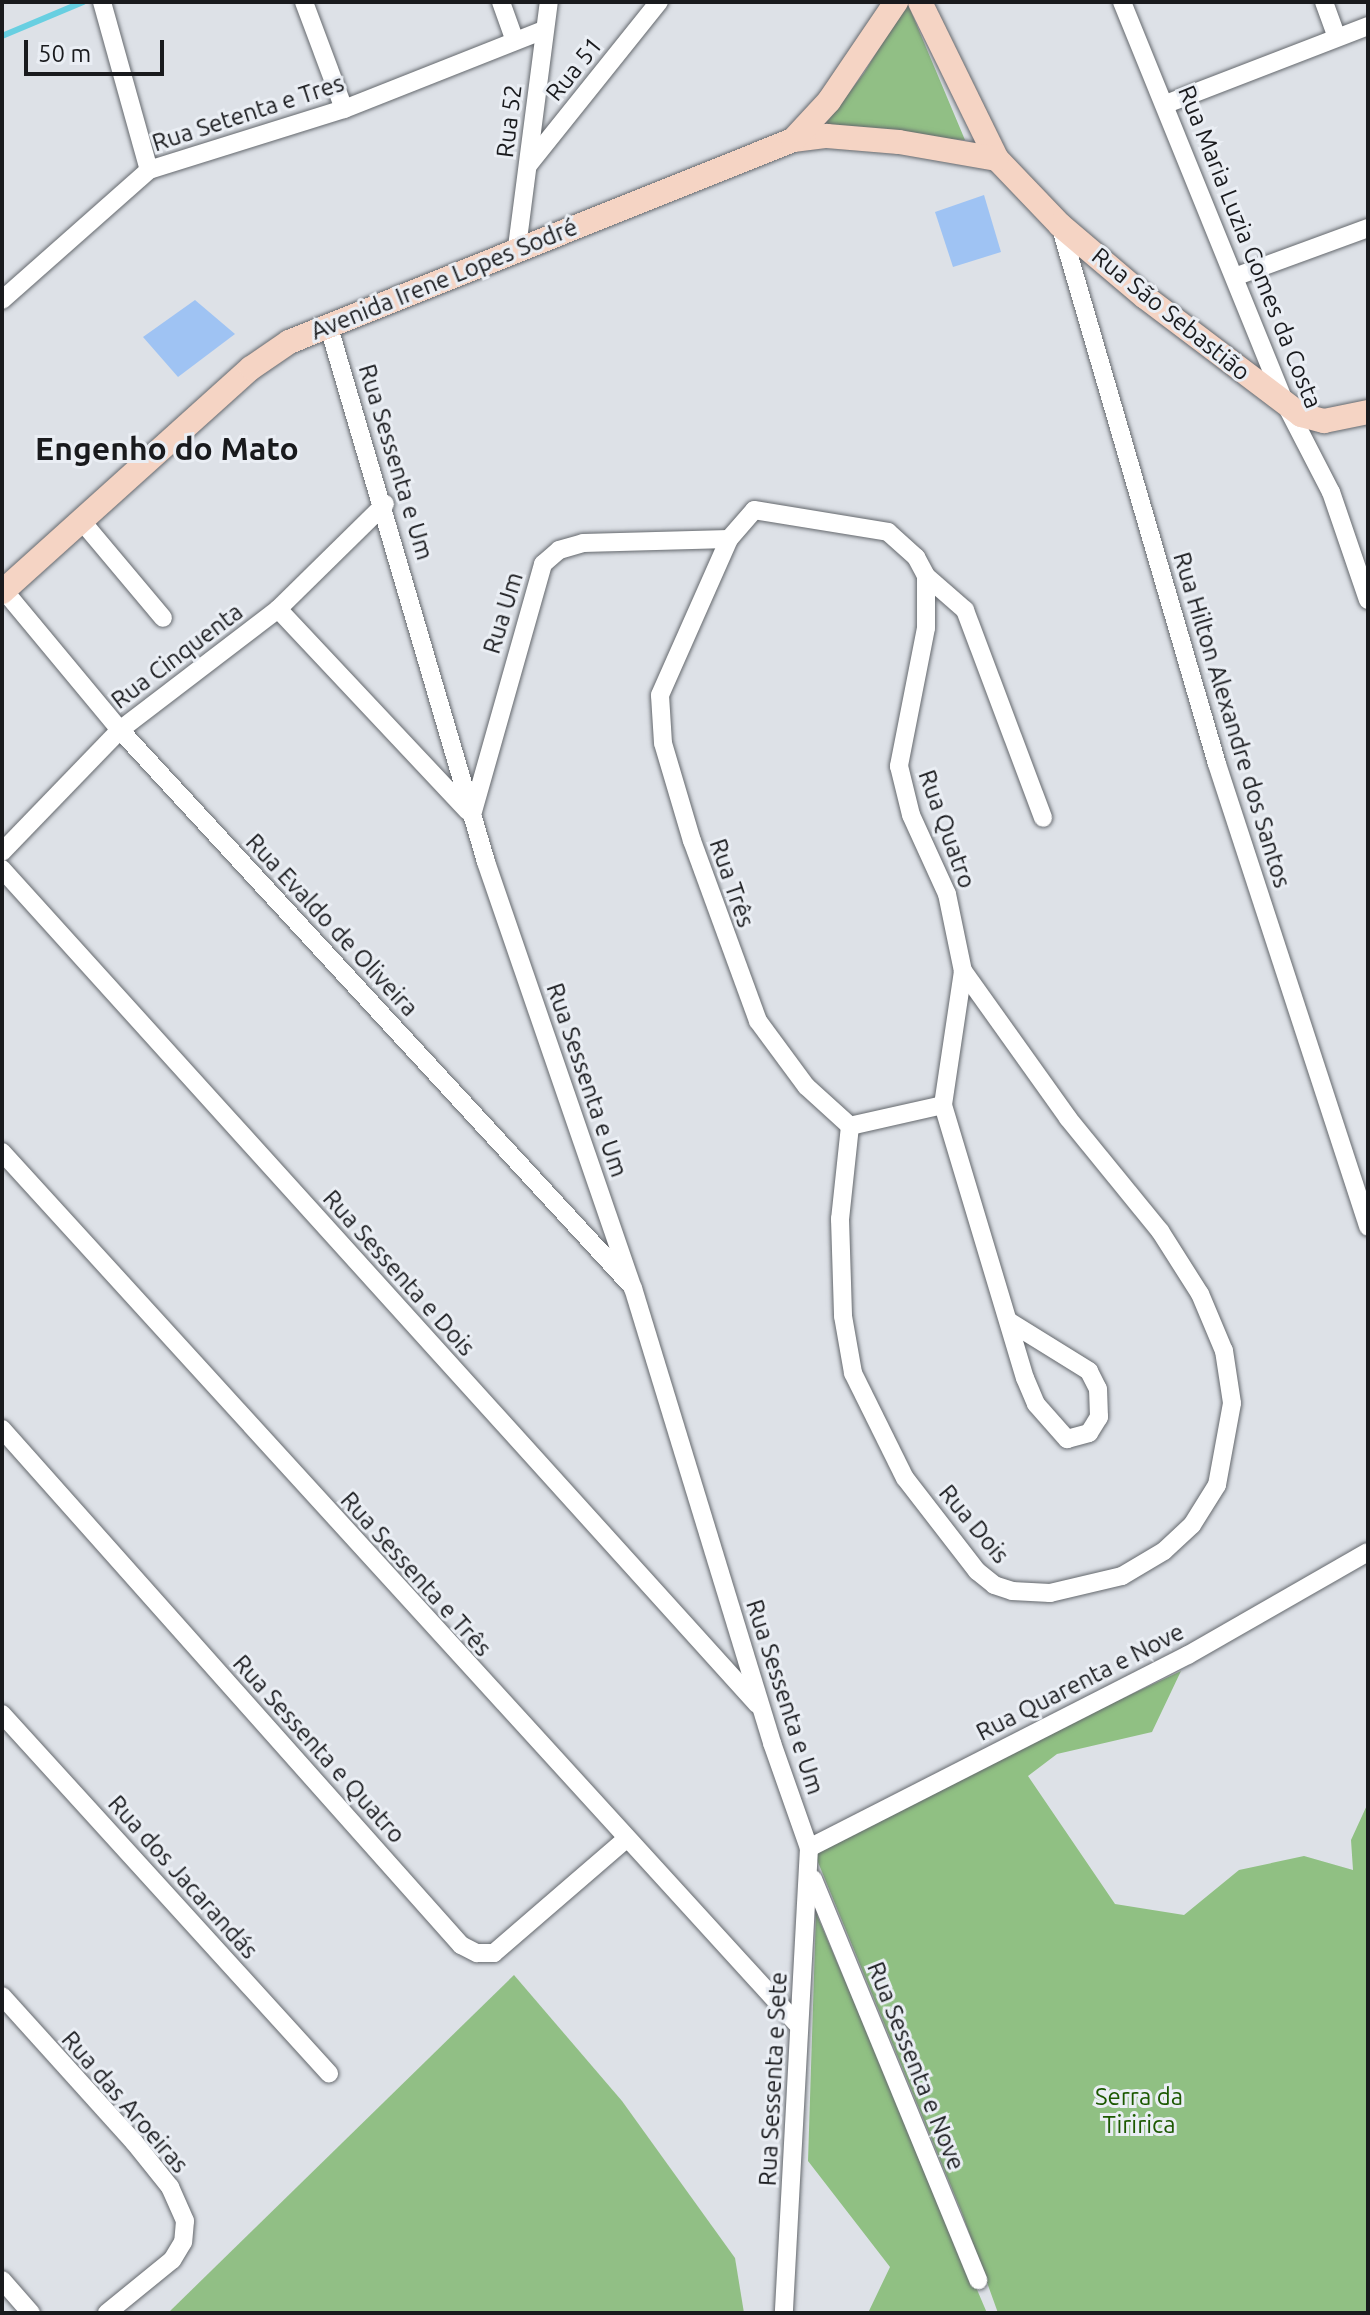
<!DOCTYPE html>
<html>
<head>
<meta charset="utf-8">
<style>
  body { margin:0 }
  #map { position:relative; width:1370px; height:2315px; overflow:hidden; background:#dde1e7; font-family:Ubuntu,sans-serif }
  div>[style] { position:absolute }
  .green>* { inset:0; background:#91bf85 }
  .forest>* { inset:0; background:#90c083 }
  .stream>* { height:6px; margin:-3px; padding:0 3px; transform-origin:3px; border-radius:3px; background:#68cfe1 }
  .building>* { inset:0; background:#9fc3f3 }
  .roads { filter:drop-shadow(0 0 2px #64686d) drop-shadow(0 0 2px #64686d) }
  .street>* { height:18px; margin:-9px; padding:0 9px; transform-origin:9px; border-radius:9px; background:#fff }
  .secondary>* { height:24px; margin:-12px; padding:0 12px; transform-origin:12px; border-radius:12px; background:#f5d4c4 }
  span { translate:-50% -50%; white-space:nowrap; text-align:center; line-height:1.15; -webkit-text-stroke:6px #eaeef4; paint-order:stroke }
  .street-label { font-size:24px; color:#191a1d }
  .park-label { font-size:24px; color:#1b5800 }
  .district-label { font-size:32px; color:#191a1d; font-weight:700 }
  .frame { position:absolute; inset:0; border:4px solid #191a1d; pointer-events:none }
  .scale { position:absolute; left:24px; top:40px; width:140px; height:36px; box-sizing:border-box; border:4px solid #191a1d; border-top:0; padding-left:10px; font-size:24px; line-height:28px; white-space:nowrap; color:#191a1d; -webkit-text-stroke:6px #eaeef4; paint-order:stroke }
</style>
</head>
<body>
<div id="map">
  <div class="green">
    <i style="clip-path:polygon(907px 2px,965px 140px,820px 131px,864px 73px)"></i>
    <i style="clip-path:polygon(514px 1975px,622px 2101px,735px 2258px,744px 2313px,168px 2313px)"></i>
  </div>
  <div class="forest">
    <i style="clip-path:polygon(1181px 1671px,1152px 1732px,1057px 1754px,1028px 1776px,1115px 1904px,1184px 1915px,1239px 1870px,1304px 1856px,1353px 1870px,1351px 1840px,1368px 1803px,1368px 2313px,998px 2313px,962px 2213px,813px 1850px,826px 1838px)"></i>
    <i style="clip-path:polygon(816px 1913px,987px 2313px,868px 2313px,890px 2267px,808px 2161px)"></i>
  </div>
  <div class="stream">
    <i style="left:2px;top:36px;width:88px;rotate:-22.8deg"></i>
  </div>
  <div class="building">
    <i style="clip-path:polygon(984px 195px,1001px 252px,953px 267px,935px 212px)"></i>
    <i style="clip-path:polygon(195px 300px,235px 334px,178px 377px,143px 337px)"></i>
  </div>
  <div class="roads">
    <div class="street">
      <i style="left:102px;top:2px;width:174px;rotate:74.4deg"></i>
      <i style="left:304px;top:2px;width:114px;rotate:69.5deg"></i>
      <i style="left:501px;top:2px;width:41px;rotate:70.3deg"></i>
      <i style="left:1122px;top:2px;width:435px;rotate:67.9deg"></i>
      <i style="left:1286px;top:405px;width:98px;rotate:62.7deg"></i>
      <i style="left:1331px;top:492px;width:114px;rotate:71.1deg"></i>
      <i style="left:1324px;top:2px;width:37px;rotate:70deg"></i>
      <i style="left:1166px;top:104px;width:217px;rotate:-21.1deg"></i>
      <i style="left:529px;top:164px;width:208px;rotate:-51.3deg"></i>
      <i style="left:1060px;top:225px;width:561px;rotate:73.76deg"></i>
      <i style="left:1217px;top:764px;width:487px;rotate:71.9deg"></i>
      <i style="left:517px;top:247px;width:247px;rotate:-82.6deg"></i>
      <i style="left:1237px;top:276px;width:140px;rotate:-20.1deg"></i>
      <i style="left:2px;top:300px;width:196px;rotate:-41.5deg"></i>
      <i style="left:149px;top:170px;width:204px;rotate:-17.4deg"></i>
      <i style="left:344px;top:109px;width:215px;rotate:-21.6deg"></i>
      <i style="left:328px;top:324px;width:561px;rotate:73.63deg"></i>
      <i style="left:486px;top:862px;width:451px;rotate:71deg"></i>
      <i style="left:633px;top:1288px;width:476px;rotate:73deg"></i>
      <i style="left:772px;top:1743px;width:111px;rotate:70.6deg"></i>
      <i style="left:809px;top:1848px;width:466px;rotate:93.1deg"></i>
      <i style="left:80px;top:519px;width:129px;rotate:50deg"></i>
      <i style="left:926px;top:576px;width:52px;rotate:41.1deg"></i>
      <i style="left:965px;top:610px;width:222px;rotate:69.4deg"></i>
      <i style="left:2px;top:588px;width:185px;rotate:50.3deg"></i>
      <i style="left:120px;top:730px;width:752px;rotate:47.37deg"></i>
      <i style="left:278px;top:609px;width:277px;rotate:46.8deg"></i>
      <i style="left:472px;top:815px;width:261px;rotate:-74.2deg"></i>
      <i style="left:543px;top:564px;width:21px;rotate:-41deg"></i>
      <i style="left:559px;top:550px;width:25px;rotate:-16deg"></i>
      <i style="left:583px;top:543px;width:146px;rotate:-1.6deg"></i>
      <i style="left:2px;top:852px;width:170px;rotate:-46deg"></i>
      <i style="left:120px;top:730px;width:199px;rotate:-37.4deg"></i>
      <i style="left:278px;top:609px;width:150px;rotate:-44.5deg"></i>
      <i style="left:2px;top:869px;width:1126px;rotate:47.88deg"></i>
      <i style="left:943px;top:1105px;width:95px;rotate:167.3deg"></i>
      <i style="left:850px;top:1126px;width:59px;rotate:-137.7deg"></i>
      <i style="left:806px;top:1086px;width:81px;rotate:-126.4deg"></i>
      <i style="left:758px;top:1021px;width:192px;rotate:-110.1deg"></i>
      <i style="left:692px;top:841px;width:102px;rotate:-106.5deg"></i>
      <i style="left:663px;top:743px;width:48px;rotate:-93.6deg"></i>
      <i style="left:660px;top:695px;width:171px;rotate:-66.1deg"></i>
      <i style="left:729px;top:539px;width:38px;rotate:-49deg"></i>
      <i style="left:754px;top:510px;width:136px;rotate:9.3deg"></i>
      <i style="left:888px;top:532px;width:38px;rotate:42deg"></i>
      <i style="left:916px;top:557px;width:21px;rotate:62deg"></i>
      <i style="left:926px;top:576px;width:52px;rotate:90deg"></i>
      <i style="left:926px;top:628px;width:141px;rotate:101.1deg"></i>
      <i style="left:899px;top:766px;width:50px;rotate:76.2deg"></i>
      <i style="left:911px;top:815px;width:87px;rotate:65.5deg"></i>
      <i style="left:947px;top:894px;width:79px;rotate:78.3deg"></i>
      <i style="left:963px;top:971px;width:135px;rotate:98.5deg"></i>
      <i style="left:943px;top:1105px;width:285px;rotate:73.3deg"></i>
      <i style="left:1025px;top:1378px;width:28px;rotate:67deg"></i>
      <i style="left:1036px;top:1404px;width:47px;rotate:48.5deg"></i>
      <i style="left:1067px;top:1439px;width:23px;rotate:-15deg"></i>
      <i style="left:1089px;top:1433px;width:19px;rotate:-58deg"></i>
      <i style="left:1099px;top:1417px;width:28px;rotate:-92deg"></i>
      <i style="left:1098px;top:1389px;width:20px;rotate:-117deg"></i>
      <i style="left:1089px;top:1371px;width:93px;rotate:-148.2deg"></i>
      <i style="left:850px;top:1126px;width:94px;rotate:96.1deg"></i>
      <i style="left:840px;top:1219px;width:97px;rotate:88.2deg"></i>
      <i style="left:843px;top:1316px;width:58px;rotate:80deg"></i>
      <i style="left:853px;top:1373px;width:117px;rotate:63.7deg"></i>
      <i style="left:905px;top:1478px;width:118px;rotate:52.3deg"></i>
      <i style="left:977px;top:1571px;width:22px;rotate:39deg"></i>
      <i style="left:994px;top:1585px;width:19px;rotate:18deg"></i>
      <i style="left:1012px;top:1591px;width:38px;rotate:3deg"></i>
      <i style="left:1050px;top:1593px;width:74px;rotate:-13.3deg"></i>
      <i style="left:1122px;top:1576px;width:49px;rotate:-30.8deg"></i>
      <i style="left:1164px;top:1551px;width:38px;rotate:-43deg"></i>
      <i style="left:1192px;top:1525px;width:47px;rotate:-58deg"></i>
      <i style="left:1217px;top:1485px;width:83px;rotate:-79.6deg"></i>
      <i style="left:1232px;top:1403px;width:53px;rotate:-98.7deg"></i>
      <i style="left:1224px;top:1351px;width:62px;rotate:-112.8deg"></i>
      <i style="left:1200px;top:1294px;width:75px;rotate:-122.4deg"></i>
      <i style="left:1160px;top:1231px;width:146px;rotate:-129.2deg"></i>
      <i style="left:1068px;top:1118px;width:181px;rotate:-125.5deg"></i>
      <i style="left:2px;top:1152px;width:1181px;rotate:47.64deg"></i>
      <i style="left:2px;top:1429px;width:691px;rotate:48.35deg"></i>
      <i style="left:461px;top:1945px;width:18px;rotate:27deg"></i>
      <i style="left:477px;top:1953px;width:17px"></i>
      <i style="left:494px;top:1953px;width:173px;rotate:-40.8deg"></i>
      <i style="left:2px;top:1714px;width:486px;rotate:47.7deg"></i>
      <i style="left:809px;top:1848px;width:425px;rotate:-27deg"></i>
      <i style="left:1188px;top:1655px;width:207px;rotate:-29.8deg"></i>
      <i style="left:813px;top:1879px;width:434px;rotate:67.6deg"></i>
      <i style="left:2px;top:1996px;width:197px;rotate:47.9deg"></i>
      <i style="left:134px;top:2142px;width:58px;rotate:51.3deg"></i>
      <i style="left:170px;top:2187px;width:37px;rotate:66deg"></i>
      <i style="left:185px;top:2221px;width:21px;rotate:95deg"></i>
      <i style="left:183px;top:2242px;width:21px;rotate:121deg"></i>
      <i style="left:172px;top:2260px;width:84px;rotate:140.8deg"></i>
      <i style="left:2px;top:2280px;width:44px;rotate:48.7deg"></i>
    </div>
    <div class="secondary">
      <i style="left:920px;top:2px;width:175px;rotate:63.9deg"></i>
      <i style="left:997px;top:159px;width:91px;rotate:46.3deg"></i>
      <i style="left:1060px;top:225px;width:111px;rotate:40.3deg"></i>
      <i style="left:1145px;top:297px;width:196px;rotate:37.1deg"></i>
      <i style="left:1301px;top:415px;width:24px;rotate:15deg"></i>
      <i style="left:1324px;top:421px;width:45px;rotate:-11.6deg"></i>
      <i style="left:793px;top:140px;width:34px;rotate:-7deg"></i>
      <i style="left:827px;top:136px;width:72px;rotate:4.8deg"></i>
      <i style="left:899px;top:142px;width:99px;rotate:9.8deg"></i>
      <i style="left:2px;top:592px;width:335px;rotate:-42deg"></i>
      <i style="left:251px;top:368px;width:46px;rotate:-34.4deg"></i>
      <i style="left:289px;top:342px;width:543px;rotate:-21.84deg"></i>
      <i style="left:793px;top:140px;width:53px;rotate:-47.3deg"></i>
      <i style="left:829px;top:101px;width:120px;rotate:-55.9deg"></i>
    </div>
  </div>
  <div class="street-label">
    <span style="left:574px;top:69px;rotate:-51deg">Rua 51</span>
    <span style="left:248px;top:113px;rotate:-18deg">Rua Setenta e Tres</span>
    <span style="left:509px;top:121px;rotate:-83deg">Rua 52</span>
    <span style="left:1250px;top:247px;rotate:68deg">Rua Maria Luzia Gomes da Costa</span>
    <span style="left:444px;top:279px;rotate:-22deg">Avenida Irene Lopes Sodré</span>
    <span style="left:1171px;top:314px;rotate:39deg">Rua São Sebastião</span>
    <span style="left:396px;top:462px;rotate:73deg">Rua Sessenta e Um</span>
    <span style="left:503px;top:613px;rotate:-73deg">Rua Um</span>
    <span style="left:177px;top:656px;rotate:-37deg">Rua Cinquenta</span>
    <span style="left:1232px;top:720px;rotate:73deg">Rua Hilton Alexandre dos Santos</span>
    <span style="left:947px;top:829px;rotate:70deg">Rua Quatro</span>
    <span style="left:732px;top:883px;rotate:71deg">Rua Três</span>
    <span style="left:332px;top:925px;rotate:47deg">Rua Evaldo de Oliveira</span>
    <span style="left:587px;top:1080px;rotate:71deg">Rua Sessenta e Um</span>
    <span style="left:399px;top:1273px;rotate:48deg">Rua Sessenta e Dois</span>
    <span style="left:974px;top:1524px;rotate:50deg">Rua Dois</span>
    <span style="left:416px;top:1574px;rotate:48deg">Rua Sessenta e Três</span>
    <span style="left:1080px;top:1682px;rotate:-27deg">Rua Quarenta e Nove</span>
    <span style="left:785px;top:1697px;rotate:72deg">Rua Sessenta e Um</span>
    <span style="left:319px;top:1749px;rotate:48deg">Rua Sessenta e Quatro</span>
    <span style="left:183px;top:1877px;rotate:48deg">Rua dos Jacarandás</span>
    <span style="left:916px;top:2066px;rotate:68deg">Rua Sessenta e Nove</span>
    <span style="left:773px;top:2079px;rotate:-87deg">Rua Sessenta e Sete</span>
    <span style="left:125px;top:2102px;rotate:49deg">Rua das Aroeiras</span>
  </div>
  <div class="park-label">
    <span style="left:1139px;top:2111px">Serra da<br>Tiririca</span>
  </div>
  <div class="district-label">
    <span style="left:167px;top:448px">Engenho do Mato</span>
  </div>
  <div class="frame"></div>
  <div class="scale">50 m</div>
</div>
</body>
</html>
